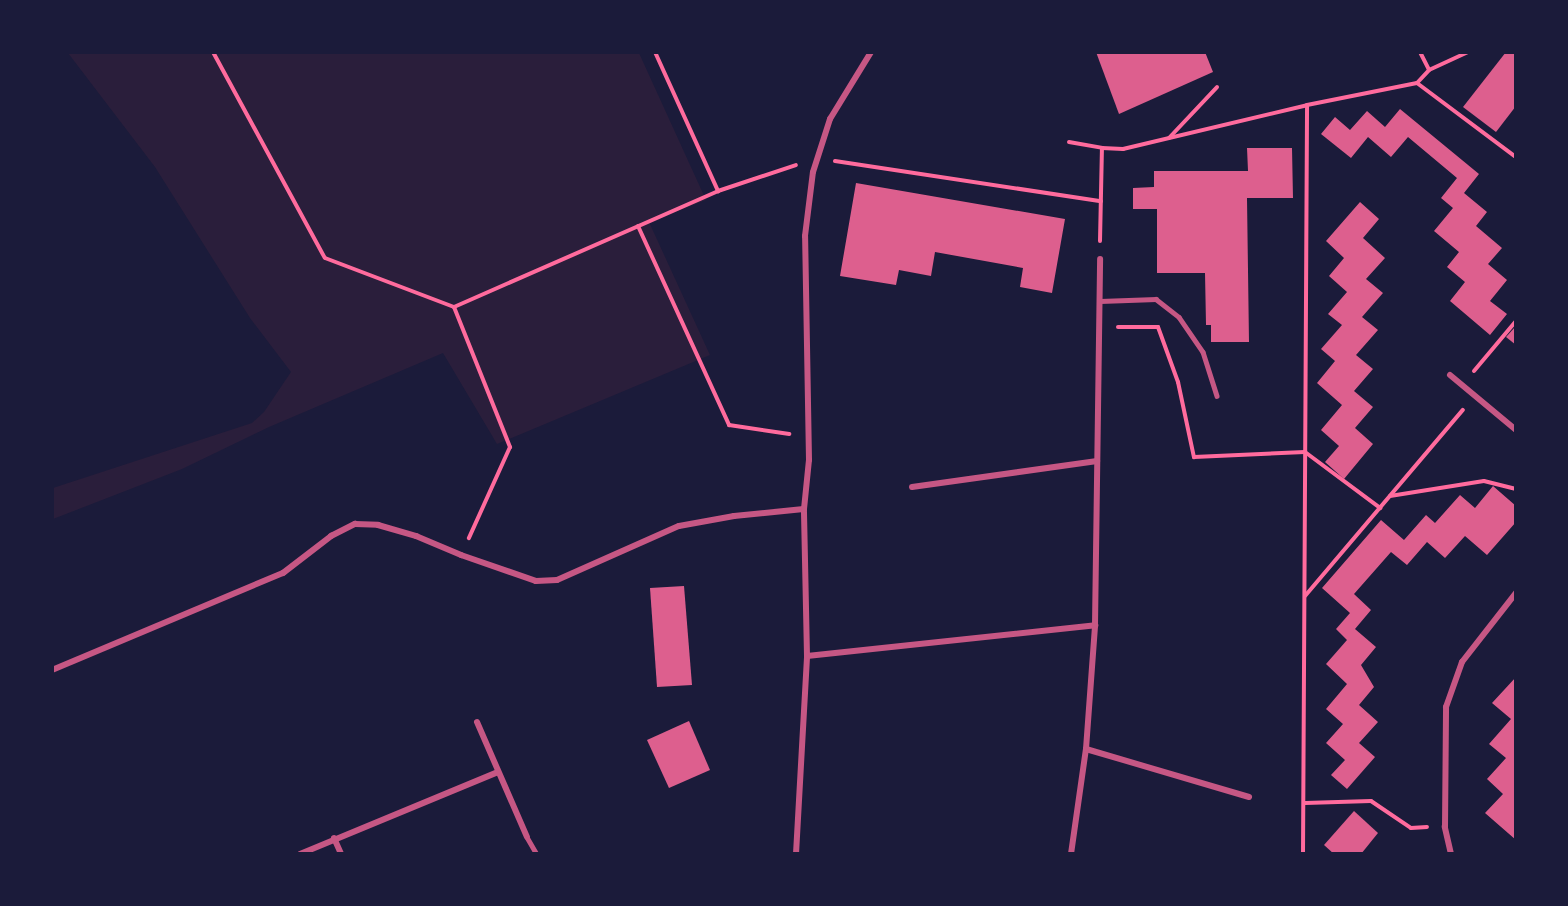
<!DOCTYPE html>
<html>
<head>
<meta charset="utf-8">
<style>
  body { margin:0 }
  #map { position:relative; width:1568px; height:906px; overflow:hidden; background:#1b1b3a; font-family:"Work Sans",sans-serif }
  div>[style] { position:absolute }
  .green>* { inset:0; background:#2a1e3b }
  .building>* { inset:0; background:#dd5f8e }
  .path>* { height:4px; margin:-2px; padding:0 2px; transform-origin:2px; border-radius:2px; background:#ff6b9d }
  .service>* { height:4.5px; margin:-2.25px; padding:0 2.25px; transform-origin:2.25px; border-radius:2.25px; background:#c65784 }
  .minor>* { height:6px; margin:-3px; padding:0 3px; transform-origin:3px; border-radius:3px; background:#c65784 }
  span { translate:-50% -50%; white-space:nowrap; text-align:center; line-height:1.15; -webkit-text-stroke:6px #1b1b3a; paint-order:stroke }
  .frame { position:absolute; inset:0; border:54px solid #1b1b3a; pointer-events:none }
</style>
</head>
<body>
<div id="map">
  <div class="green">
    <i style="clip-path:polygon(68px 53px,639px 53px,706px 200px,649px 222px,710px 355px,497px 444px,443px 353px,269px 427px,182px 469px,53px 519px,53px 488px,252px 423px,264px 412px,291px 372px,250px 318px,155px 167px)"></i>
  </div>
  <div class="building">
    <i style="clip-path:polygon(1096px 52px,1205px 52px,1213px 72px,1119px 114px)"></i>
    <i style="clip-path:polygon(1506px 52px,1516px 52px,1516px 106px,1496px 132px,1463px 107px)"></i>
    <i style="clip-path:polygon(1400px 109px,1479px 174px,1464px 193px,1487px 212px,1476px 226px,1502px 248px,1488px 264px,1507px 280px,1490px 301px,1507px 314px,1490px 335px,1450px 301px,1465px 282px,1447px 267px,1459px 252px,1434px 231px,1453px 208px,1441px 198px,1457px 178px,1408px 137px,1391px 157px,1368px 137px,1351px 158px,1321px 134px,1335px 117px,1350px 130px,1367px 111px,1385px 127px)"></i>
    <i style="clip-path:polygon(1247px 148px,1292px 148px,1293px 198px,1247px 198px,1249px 342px,1211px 342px,1211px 325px,1206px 325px,1205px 273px,1157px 273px,1157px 209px,1133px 209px,1133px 188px,1154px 187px,1154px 171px,1248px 171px)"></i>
    <i style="clip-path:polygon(856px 183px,1065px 219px,1052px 293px,1020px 287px,1023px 268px,935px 252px,931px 276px,899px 270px,896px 285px,840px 276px)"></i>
    <i style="clip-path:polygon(1360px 202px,1379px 219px,1363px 238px,1385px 258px,1366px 279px,1383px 293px,1362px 317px,1378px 330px,1356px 355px,1373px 369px,1354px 391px,1373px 407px,1355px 428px,1373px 444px,1344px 479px,1325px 462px,1339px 446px,1321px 430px,1342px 405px,1317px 383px,1335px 361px,1321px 349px,1342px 325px,1328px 314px,1347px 292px,1329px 276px,1344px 258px,1326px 241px)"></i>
    <i style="clip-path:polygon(1516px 326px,1516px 345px,1506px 337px)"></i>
    <i style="clip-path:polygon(1493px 486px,1516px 506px,1516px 522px,1487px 555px,1465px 536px,1445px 558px,1427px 542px,1407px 565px,1391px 552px,1354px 594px,1371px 610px,1355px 629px,1376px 647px,1361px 665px,1374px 687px,1359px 705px,1378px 722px,1359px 743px,1375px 757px,1347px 789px,1331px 775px,1345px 760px,1326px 743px,1343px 724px,1326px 709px,1347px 684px,1326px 664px,1347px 640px,1336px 629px,1350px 613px,1322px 588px,1381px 520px,1404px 540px,1426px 515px,1435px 523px,1460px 495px,1475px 508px)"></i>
    <i style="clip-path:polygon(684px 586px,692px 685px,657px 687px,650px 588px)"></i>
    <i style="clip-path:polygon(1516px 677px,1516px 840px,1485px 813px,1503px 794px,1487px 779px,1506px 758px,1489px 744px,1511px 719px,1492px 703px)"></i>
    <i style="clip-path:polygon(689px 721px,710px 770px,669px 788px,647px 740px)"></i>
    <i style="clip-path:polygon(1354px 811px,1378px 833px,1361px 854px,1334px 854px,1324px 845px)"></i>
  </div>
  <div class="path">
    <i style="left:213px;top:52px;width:234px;rotate:61.5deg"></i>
    <i style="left:325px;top:258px;width:138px;rotate:20.8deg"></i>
    <i style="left:454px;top:307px;width:288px;rotate:-23.7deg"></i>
    <i style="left:718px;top:191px;width:82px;rotate:-18.4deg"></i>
    <i style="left:655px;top:52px;width:153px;rotate:65.6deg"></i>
    <i style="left:1420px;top:52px;width:20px;rotate:63deg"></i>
    <i style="left:1417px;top:83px;width:124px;rotate:36.8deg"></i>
    <i style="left:1169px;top:138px;width:70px;rotate:-46.7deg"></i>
    <i style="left:1069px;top:142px;width:34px;rotate:10deg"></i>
    <i style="left:835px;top:161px;width:269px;rotate:8.6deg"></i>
    <i style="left:638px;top:226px;width:219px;rotate:65.4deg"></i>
    <i style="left:729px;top:425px;width:61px;rotate:8.5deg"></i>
    <i style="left:1100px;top:241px;width:93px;rotate:-88.8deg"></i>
    <i style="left:1102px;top:148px;width:21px;rotate:3deg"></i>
    <i style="left:1123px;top:149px;width:189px;rotate:-13.4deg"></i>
    <i style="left:1307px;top:105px;width:112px;rotate:-11.3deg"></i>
    <i style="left:1417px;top:83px;width:18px;rotate:-47deg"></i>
    <i style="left:1429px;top:70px;width:43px;rotate:-24.8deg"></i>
    <i style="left:454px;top:307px;width:151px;rotate:68.2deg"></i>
    <i style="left:510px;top:447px;width:100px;rotate:114.3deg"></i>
    <i style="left:1118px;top:327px;width:40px"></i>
    <i style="left:1158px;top:327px;width:59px;rotate:70deg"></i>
    <i style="left:1178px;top:382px;width:77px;rotate:78deg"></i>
    <i style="left:1194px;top:457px;width:111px;rotate:-2.6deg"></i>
    <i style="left:1305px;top:452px;width:94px;rotate:36.7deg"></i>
    <i style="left:1474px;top:371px;width:65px;rotate:-50deg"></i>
    <i style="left:1390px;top:496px;width:95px;rotate:-9.1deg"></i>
    <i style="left:1484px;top:481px;width:33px;rotate:14deg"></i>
    <i style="left:1305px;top:596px;width:244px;rotate:-49.7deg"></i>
    <i style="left:1305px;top:803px;width:66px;rotate:-1.7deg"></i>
    <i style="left:1371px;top:801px;width:48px;rotate:34deg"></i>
    <i style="left:1411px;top:828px;width:16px;rotate:-4deg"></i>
    <i style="left:1303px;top:854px;width:749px;rotate:-89.69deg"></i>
  </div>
  <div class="service">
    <i style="left:1100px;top:301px;width:56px;rotate:-2deg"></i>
    <i style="left:1156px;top:299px;width:29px;rotate:38deg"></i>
    <i style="left:1179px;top:317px;width:42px;rotate:55.6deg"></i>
    <i style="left:1203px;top:352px;width:46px;rotate:72.3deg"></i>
    <i style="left:527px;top:837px;width:20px;rotate:60deg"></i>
  </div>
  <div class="minor">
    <i style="left:1450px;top:375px;width:86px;rotate:39.8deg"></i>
    <i style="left:912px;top:487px;width:187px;rotate:-8deg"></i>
    <i style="left:807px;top:656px;width:290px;rotate:-6.1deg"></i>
    <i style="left:52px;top:670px;width:251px;rotate:-22.8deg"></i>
    <i style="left:283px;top:573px;width:61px;rotate:-37.6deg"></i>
    <i style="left:331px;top:536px;width:27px;rotate:-27deg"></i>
    <i style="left:355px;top:524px;width:23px;rotate:2deg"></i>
    <i style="left:378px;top:525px;width:40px;rotate:16deg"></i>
    <i style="left:416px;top:536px;width:49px;rotate:22.9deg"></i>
    <i style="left:461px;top:555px;width:79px;rotate:19.1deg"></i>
    <i style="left:536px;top:581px;width:21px;rotate:-3deg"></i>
    <i style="left:557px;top:580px;width:133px;rotate:-23.9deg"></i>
    <i style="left:679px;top:526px;width:56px;rotate:-10.3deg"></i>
    <i style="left:734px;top:516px;width:70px;rotate:-5.7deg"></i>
    <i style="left:477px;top:722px;width:125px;rotate:66.5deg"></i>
    <i style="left:1086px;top:749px;width:170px;rotate:16.4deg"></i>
    <i style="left:334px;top:838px;width:17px;rotate:66deg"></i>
    <i style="left:300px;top:854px;width:214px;rotate:-22.5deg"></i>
    <i style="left:796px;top:854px;width:198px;rotate:-86.8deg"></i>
    <i style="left:807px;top:656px;width:147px;rotate:-91.2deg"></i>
    <i style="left:804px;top:509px;width:49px;rotate:-84.2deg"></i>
    <i style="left:809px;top:460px;width:224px;rotate:-91deg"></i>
    <i style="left:805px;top:236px;width:64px;rotate:-82.9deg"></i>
    <i style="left:813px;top:172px;width:56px;rotate:-72.2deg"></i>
    <i style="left:830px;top:119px;width:79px;rotate:-58.5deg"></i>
    <i style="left:1071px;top:854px;width:106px;rotate:-81.9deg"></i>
    <i style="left:1086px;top:749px;width:124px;rotate:-85.8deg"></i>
    <i style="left:1095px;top:625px;width:366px;rotate:-89.2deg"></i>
    <i style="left:1451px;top:854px;width:28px;rotate:-103deg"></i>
    <i style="left:1445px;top:827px;width:120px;rotate:-89.5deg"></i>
    <i style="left:1446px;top:707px;width:48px;rotate:-70.4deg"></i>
    <i style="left:1462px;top:662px;width:88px;rotate:-52deg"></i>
  </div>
  <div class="frame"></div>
</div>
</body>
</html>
